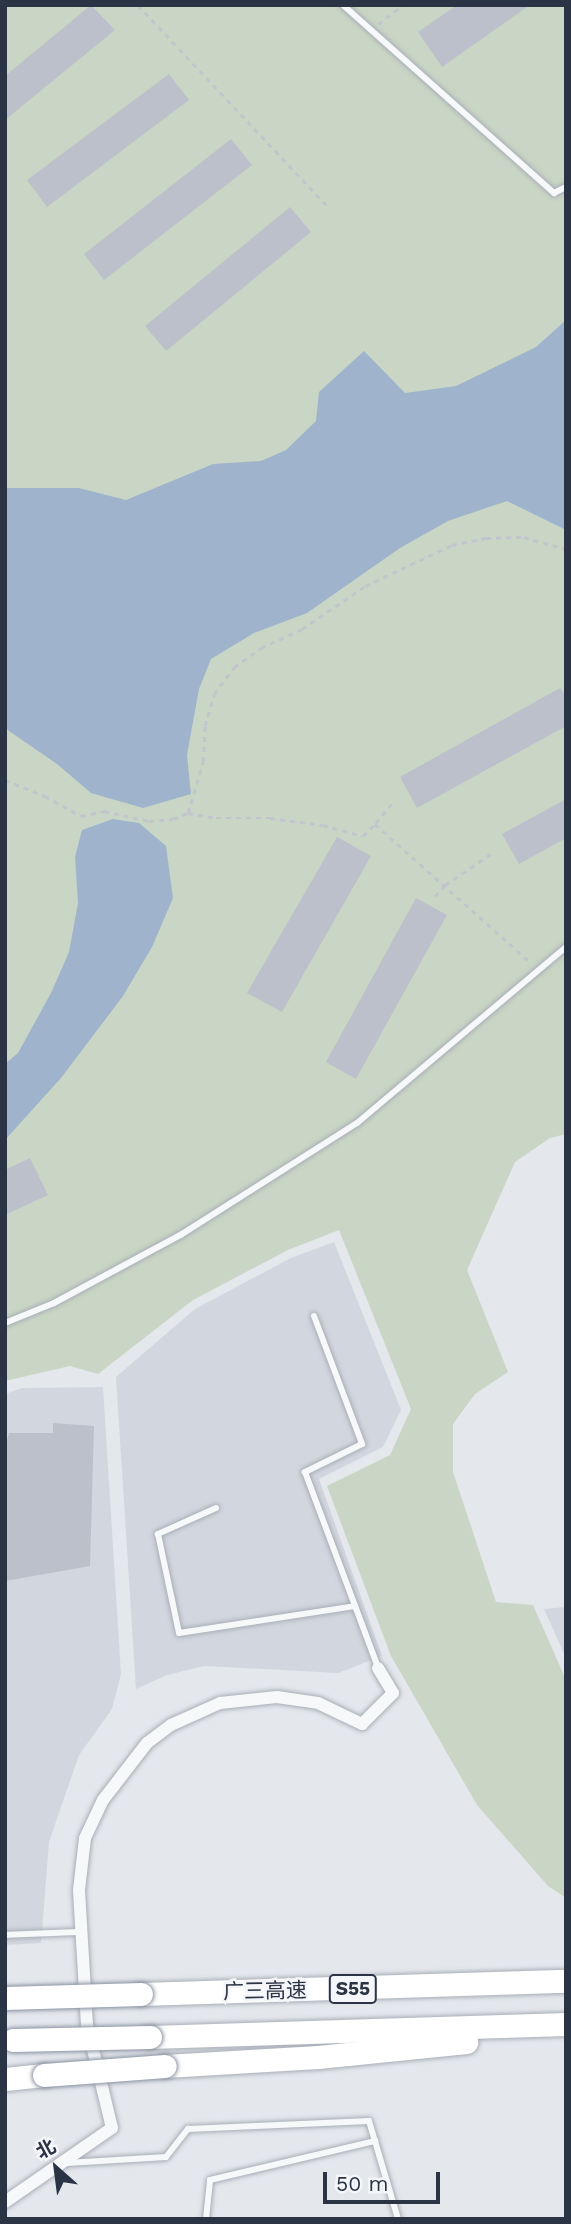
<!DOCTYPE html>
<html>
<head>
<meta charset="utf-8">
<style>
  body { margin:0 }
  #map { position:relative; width:571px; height:2224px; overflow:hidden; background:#e4e7ec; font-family:"Work Sans","Noto Sans SC",sans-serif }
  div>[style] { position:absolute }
  .built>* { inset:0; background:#d2d6de }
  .green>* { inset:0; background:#c9d6c5 }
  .water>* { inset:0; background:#9fb4cc }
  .building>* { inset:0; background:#bbc0ca }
  .path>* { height:2.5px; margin-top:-1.25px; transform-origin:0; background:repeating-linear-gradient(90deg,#c2c5cb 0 5px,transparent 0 10px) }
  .roads { filter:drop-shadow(0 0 2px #a9aeb7) drop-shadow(0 0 2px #a9aeb7) }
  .lane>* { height:6px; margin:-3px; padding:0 3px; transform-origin:3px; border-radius:3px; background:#f7f8fa }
  .street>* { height:12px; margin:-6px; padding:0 6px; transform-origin:6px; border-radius:6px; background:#f7f8fa }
  .highway>* { height:23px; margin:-11.5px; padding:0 11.5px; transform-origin:11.5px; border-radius:11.5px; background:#fff }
  .bridges { filter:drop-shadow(0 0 2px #8b94a3) drop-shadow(0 0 2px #8b94a3) }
  .highway-bridge>* { height:23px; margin:-11.5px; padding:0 11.5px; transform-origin:11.5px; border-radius:11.5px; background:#fff }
  span { translate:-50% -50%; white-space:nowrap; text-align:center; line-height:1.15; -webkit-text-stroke:5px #f4f6f9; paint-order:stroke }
  .shield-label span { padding:2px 5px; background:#f4f6f9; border:2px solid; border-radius:5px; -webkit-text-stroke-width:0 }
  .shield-label { font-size:19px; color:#2b3445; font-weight:700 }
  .street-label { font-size:21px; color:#2b3445 }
  .frame { position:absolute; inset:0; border:7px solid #2b3445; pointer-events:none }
  .north { position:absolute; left:21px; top:2133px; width:70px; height:70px; -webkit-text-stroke:5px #f4f6f9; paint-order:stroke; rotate:332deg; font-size:19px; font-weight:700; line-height:28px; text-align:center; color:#2b3445 }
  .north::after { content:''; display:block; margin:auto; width:24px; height:32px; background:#2b3445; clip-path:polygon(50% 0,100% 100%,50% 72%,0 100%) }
  .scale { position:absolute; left:323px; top:2172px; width:117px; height:32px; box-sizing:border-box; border:4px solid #2b3445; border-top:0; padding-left:9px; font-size:21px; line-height:24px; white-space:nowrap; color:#2b3445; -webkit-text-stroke:5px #f4f6f9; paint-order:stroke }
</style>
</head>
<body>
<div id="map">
  <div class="built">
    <i style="clip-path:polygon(334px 1242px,401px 1410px,383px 1447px,319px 1479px,382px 1656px,338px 1673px,204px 1666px,167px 1675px,136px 1689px,116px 1377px,195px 1309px,291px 1258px)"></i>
    <i style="clip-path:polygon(103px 1387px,121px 1674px,112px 1709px,79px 1755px,49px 1842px,41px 1943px,5px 1945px,5px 1394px,22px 1388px)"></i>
    <i style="clip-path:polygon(566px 1607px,566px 1658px,544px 1609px)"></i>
  </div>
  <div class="green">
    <i style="clip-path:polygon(5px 5px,566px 5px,566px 1134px,550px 1138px,515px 1162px,467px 1270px,508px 1372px,475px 1394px,453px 1424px,453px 1472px,496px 1602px,533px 1605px,566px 1680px,566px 1898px,548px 1886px,477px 1805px,391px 1656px,327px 1486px,390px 1455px,411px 1409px,339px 1230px,288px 1250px,193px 1300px,98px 1374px,70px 1366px,5px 1381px)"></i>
  </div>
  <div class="water">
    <i style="clip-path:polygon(566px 320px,566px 530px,507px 501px,448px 521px,400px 548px,307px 613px,254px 633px,211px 659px,199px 689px,187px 755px,191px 794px,143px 808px,91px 793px,57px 764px,9px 731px,5px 726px,5px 488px,79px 488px,126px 500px,213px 464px,261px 461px,286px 450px,316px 421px,319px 392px,364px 351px,405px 393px,456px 386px,536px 347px)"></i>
    <i style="clip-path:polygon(113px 819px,139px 823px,166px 846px,173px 898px,152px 947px,123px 996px,61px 1078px,5px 1140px,5px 1064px,18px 1053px,51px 993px,69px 952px,78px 903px,75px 857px,82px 830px)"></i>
  </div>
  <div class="building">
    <i style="clip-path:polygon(91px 5px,115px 30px,5px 120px,5px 76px)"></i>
    <i style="clip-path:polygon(457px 5px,530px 5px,442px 67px,418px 32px)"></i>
    <i style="clip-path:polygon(169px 74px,189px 100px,47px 207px,27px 180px)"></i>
    <i style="clip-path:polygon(231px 139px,252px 165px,104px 280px,84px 254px)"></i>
    <i style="clip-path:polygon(290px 207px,311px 232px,166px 351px,145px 326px)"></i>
    <i style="clip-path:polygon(560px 688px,566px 697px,566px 726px,417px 808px,400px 777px)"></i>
    <i style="clip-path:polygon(566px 799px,566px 838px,519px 864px,502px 834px)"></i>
    <i style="clip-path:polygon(337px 837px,371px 856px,282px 1012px,247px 993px)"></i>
    <i style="clip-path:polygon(416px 898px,447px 915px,356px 1079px,326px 1062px)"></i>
    <i style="clip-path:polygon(30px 1158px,48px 1195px,5px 1215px,5px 1170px)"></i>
    <i style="clip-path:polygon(53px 1423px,94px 1426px,90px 1566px,5px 1581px,5px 1448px,9px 1433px,53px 1433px)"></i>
  </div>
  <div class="path">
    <i style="left:138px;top:5px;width:280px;rotate:46.7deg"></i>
    <i style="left:378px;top:24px;width:31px;rotate:-37deg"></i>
    <i style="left:5px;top:780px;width:43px;rotate:21.8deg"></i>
    <i style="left:45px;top:796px;width:41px;rotate:29.1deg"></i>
    <i style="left:81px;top:816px;width:24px;rotate:-12deg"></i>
    <i style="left:104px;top:811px;width:46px;rotate:12.5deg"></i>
    <i style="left:149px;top:821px;width:24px;rotate:-5deg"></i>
    <i style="left:173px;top:819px;width:16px;rotate:-22deg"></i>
    <i style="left:188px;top:813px;width:53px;rotate:-73.6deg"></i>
    <i style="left:203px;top:762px;width:36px;rotate:-87deg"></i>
    <i style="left:205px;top:726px;width:33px;rotate:-74deg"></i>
    <i style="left:214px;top:694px;width:34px;rotate:-53deg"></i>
    <i style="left:234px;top:667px;width:33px;rotate:-35deg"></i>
    <i style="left:261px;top:648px;width:45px;rotate:-24.9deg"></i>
    <i style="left:302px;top:629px;width:76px;rotate:-34.3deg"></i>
    <i style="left:365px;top:586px;width:96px;rotate:-25.2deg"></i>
    <i style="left:452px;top:545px;width:35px;rotate:-12deg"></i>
    <i style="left:486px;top:538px;width:38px;rotate:-2deg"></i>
    <i style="left:524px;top:537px;width:44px;rotate:15.9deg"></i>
    <i style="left:392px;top:804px;width:26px;rotate:130deg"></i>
    <i style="left:375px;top:824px;width:209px;rotate:41.7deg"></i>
    <i style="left:188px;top:813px;width:28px;rotate:10deg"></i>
    <i style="left:216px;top:818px;width:54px"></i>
    <i style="left:270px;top:818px;width:53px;rotate:7.5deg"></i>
    <i style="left:323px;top:825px;width:41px;rotate:15.4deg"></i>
    <i style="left:363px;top:836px;width:17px;rotate:-45deg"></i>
    <i style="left:435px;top:896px;width:15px;rotate:-48deg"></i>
    <i style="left:445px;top:885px;width:57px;rotate:-34.2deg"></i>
  </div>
  <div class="roads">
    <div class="lane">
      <i style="left:343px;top:5px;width:283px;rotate:41.7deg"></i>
      <i style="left:554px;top:193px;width:13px;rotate:-27deg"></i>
      <i style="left:314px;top:1316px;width:137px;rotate:69.4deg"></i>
      <i style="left:362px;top:1444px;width:64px;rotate:153.8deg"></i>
      <i style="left:305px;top:1472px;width:208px;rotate:69.5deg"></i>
      <i style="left:5px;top:1323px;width:53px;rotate:-22.2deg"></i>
      <i style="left:54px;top:1303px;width:145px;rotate:-28.3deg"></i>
      <i style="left:182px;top:1234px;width:207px;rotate:-32.4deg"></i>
      <i style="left:357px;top:1123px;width:273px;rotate:-40.1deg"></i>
      <i style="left:216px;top:1508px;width:64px;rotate:155.9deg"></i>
      <i style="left:158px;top:1534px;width:101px;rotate:78deg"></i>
      <i style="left:179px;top:1633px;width:178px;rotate:-8.7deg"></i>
      <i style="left:5px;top:1935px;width:76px;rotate:-2.3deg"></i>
      <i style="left:67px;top:2163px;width:99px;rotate:-3.5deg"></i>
      <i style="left:166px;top:2157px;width:36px;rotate:-52deg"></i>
      <i style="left:188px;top:2129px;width:181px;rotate:-2.5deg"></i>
      <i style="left:369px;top:2121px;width:102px;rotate:73.5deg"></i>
      <i style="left:206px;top:2219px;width:39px;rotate:-84deg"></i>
      <i style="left:210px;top:2180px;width:170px;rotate:-13.3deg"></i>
    </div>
    <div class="street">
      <i style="left:5px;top:2202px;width:130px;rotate:-34.7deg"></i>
      <i style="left:112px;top:2128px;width:106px;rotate:-103.6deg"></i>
      <i style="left:87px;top:2025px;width:135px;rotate:-93.4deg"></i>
      <i style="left:79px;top:1890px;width:52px;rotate:-83.4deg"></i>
      <i style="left:85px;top:1838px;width:42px;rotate:-64.7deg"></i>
      <i style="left:103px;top:1800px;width:72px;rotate:-52.3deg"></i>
      <i style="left:147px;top:1743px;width:30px;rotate:-37deg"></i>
      <i style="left:171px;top:1725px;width:54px;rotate:-24.2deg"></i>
      <i style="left:220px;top:1703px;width:57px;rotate:-6deg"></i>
      <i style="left:277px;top:1697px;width:41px;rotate:8.3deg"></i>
      <i style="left:318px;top:1703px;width:49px;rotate:25.5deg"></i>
      <i style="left:362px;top:1724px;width:44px;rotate:-45deg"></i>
      <i style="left:393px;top:1693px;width:29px;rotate:-121deg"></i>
    </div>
    <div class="highway">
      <i style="left:141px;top:1994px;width:425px;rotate:-1.8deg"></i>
      <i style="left:150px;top:2037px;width:416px;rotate:-1.8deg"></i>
      <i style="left:165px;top:2066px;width:153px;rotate:-3.4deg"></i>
      <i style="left:318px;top:2057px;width:149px;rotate:-5.8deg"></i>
      <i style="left:5px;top:2079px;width:39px;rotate:-6deg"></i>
    </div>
  </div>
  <div class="bridges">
    <div class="highway-bridge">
      <i style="left:5px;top:1998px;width:136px;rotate:-1.7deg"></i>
      <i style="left:13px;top:2040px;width:137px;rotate:-1.3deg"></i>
      <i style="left:44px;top:2075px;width:121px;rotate:-4.3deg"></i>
    </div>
  </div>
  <div class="shield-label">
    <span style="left:353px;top:1989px">S55</span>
  </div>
  <div class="street-label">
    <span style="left:265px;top:1991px;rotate:-1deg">广三高速</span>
  </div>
  <div class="frame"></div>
  <div class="north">北</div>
  <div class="scale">50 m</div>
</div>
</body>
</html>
